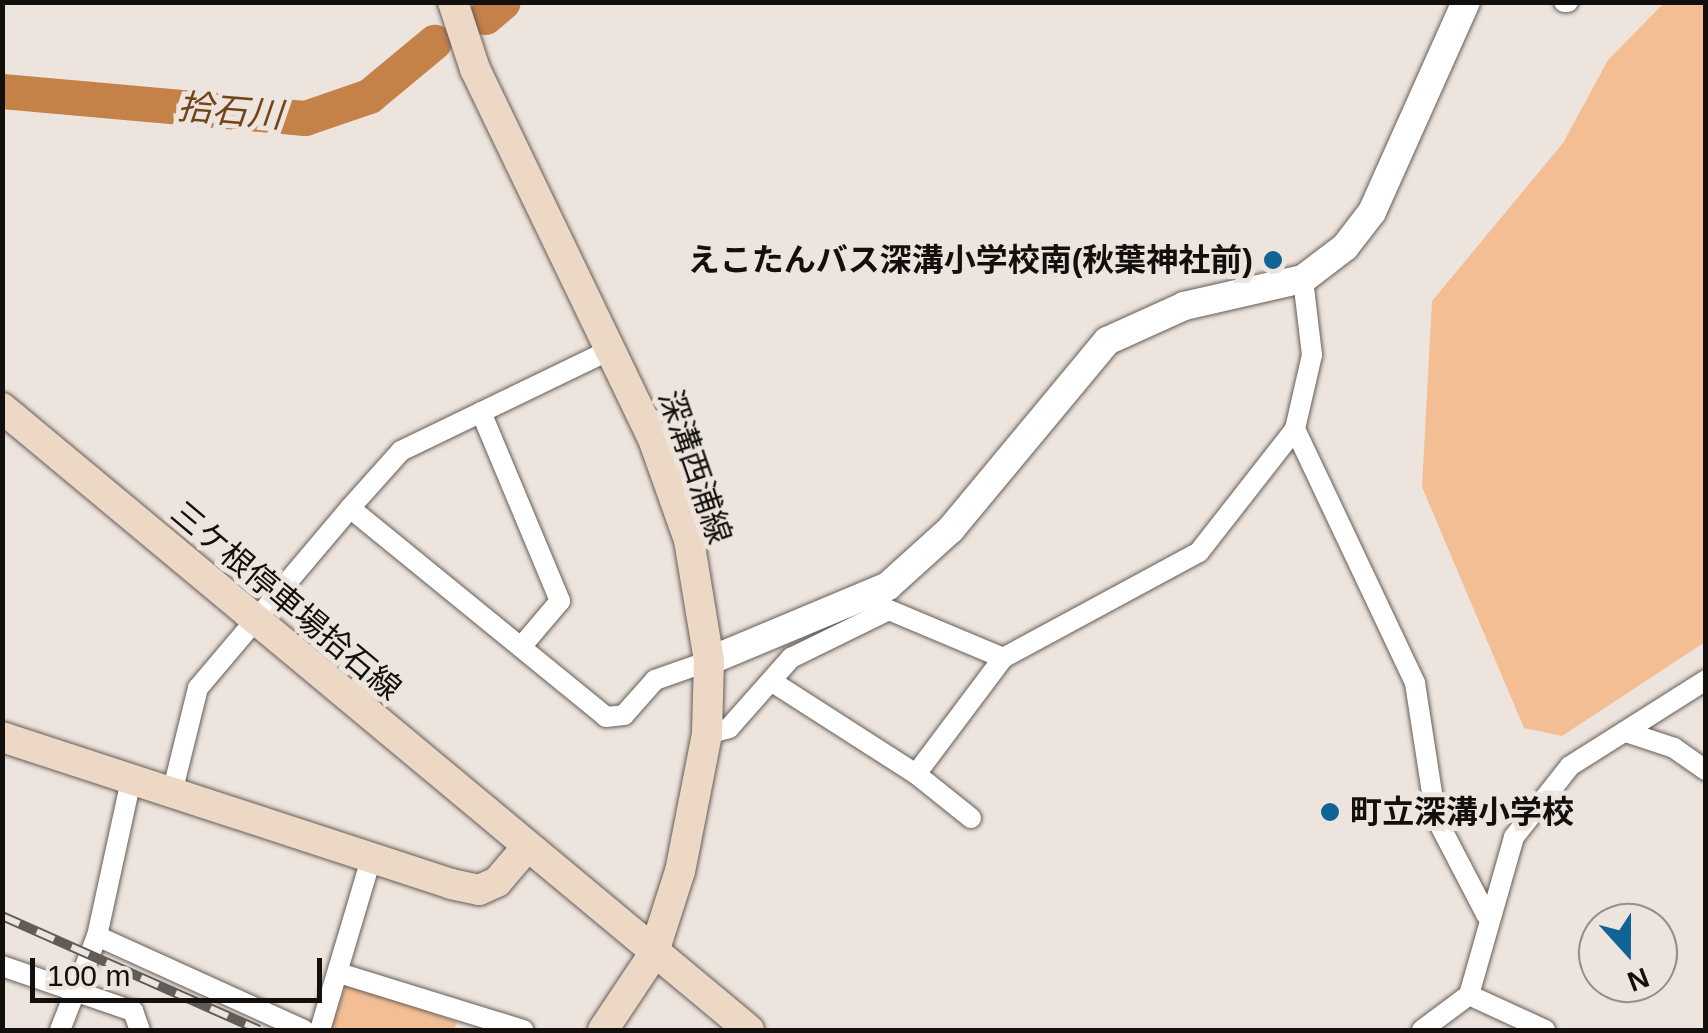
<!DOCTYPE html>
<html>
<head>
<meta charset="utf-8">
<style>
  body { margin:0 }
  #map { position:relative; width:1708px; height:1033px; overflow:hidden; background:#ede4dd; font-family:Arial,"Noto Sans JP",sans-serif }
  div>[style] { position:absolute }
  .green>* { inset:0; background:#f3be94 }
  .river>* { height:35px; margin:-17.5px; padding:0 17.5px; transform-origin:17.5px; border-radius:17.5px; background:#c48148 }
  .roads { filter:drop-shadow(0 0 2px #655d57) drop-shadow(0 0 2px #655d57) }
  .minor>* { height:20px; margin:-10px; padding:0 10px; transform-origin:10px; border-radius:10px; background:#fff }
  .tertiary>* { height:28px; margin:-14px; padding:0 14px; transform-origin:14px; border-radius:14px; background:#fff }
  .secondary>* { height:30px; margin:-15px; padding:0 15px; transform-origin:15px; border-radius:15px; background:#edd8c6 }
  .rail>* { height:10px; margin-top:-5px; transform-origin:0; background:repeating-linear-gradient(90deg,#ede4dd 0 19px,#615c58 0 38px); box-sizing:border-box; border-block:2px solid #615c58 }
  .dots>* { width:28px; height:28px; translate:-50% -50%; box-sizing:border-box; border:5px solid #ede4dd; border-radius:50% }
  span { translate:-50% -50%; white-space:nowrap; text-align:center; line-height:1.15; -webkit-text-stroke:10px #ede4dd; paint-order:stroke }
  .poi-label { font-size:32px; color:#120f0d; font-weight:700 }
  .right { translate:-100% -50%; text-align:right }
  .left { translate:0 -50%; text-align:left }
  .street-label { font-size:32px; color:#120f0d }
  .water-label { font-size:35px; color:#72441a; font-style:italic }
  .frame { position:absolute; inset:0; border:5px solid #120f0d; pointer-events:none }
  .north { position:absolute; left:1578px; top:903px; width:100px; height:100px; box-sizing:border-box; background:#ede4dd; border:2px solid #958f8a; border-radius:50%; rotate:159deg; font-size:28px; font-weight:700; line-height:40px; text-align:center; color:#120f0d }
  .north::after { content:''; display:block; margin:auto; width:35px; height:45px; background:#106395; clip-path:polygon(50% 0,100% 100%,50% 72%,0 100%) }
  .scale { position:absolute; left:30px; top:958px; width:292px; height:45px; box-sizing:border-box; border:5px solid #120f0d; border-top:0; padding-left:12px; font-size:30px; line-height:35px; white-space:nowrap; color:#120f0d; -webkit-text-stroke:8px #ede4dd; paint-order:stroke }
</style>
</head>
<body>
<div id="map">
  <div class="green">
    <i style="clip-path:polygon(1664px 3px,1705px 3px,1705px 642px,1562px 736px,1524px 728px,1422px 487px,1432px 301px,1563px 143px,1608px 60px)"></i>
    <i style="clip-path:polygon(347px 982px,457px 1022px,454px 1030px,330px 1030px)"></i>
  </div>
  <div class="river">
    <i style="left:485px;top:17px;width:23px;rotate:-40deg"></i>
    <i style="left:2px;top:91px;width:304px;rotate:5.1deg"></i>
    <i style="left:305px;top:118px;width:68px;rotate:-19deg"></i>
    <i style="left:369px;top:96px;width:85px;rotate:-39.7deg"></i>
  </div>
  <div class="roads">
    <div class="minor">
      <i style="left:1564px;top:2px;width:4px"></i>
      <i style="left:481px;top:412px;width:205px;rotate:67.3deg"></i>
      <i style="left:560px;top:601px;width:60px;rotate:130.3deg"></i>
      <i style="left:1295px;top:429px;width:281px;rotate:64.7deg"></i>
      <i style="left:1415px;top:683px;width:137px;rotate:81.2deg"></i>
      <i style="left:1436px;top:818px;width:110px;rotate:62.5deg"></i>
      <i style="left:350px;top:508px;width:76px;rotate:-48.2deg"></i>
      <i style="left:401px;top:451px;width:234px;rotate:-25.8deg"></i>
      <i style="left:771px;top:681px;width:172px;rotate:32.7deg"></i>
      <i style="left:1626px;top:732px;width:51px;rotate:18.4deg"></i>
      <i style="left:1674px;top:748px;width:39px;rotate:35deg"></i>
      <i style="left:707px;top:734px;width:23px;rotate:-15deg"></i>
      <i style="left:729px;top:728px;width:94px;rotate:-48.5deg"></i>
      <i style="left:791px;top:658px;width:109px;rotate:-26.1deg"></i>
      <i style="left:889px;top:610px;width:124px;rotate:22.8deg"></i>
      <i style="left:172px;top:793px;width:108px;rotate:-76.1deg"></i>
      <i style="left:198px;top:688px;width:236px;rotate:-49.8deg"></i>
      <i style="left:350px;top:508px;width:330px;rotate:39.2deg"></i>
      <i style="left:606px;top:717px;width:18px;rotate:-6deg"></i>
      <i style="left:624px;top:715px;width:47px;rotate:-48.5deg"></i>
      <i style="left:655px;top:680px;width:57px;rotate:-19.4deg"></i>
      <i style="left:971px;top:818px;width:70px;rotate:-141.3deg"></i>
      <i style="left:916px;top:774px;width:145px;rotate:-53.1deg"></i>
      <i style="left:1003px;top:658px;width:223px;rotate:-28.4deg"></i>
      <i style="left:1199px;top:552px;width:156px;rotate:-52deg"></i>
      <i style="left:1295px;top:429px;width:76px;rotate:-77.1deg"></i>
      <i style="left:1312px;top:355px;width:77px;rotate:-96.8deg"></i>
      <i style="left:97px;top:936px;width:227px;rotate:24.4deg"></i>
      <i style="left:2px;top:966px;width:139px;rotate:19deg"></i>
      <i style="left:133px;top:1011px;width:20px;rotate:70deg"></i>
      <i style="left:339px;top:973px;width:193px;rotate:17.2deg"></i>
      <i style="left:1469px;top:995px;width:84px;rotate:24.7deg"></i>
      <i style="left:60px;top:1030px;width:101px;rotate:-68.5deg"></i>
      <i style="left:97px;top:936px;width:160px;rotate:-77.7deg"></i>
      <i style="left:320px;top:1030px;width:182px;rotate:-73.4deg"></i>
      <i style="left:1422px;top:1030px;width:59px;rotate:-36.7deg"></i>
      <i style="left:1469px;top:995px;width:164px;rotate:-74.1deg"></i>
      <i style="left:1514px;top:837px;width:90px;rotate:-51.7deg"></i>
      <i style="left:1570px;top:766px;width:161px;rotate:-32.3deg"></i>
    </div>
    <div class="tertiary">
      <i style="left:709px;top:661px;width:194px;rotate:-22.7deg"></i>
      <i style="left:888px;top:586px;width:85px;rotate:-42.1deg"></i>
      <i style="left:951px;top:529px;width:244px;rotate:-50.3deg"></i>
      <i style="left:1107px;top:341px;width:85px;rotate:-24.4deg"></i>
      <i style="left:1184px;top:306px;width:122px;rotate:-12.8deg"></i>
      <i style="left:1303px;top:279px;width:53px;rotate:-37.3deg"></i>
      <i style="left:1345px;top:247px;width:44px;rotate:-52.4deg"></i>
      <i style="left:1372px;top:212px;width:230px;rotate:-65.9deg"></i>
    </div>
    <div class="secondary">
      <i style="left:453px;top:2px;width:71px;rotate:71.8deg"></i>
      <i style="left:475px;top:69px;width:407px;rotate:64.3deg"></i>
      <i style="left:652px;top:436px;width:110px;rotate:70.4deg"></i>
      <i style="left:689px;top:540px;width:123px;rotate:80.6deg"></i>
      <i style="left:709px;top:661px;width:73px;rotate:91.6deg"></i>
      <i style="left:707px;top:734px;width:140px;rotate:101.1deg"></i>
      <i style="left:680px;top:871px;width:88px;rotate:107.8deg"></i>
      <i style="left:653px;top:955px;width:90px;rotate:123.7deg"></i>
      <i style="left:2px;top:408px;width:972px;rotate:39.78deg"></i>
      <i style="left:2px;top:737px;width:472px;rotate:18.1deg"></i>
      <i style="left:451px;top:884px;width:29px;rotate:12deg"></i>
      <i style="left:479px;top:890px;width:20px;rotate:-24deg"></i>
      <i style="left:497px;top:882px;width:46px;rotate:-49.4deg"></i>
    </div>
  </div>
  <div class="rail">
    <i style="left:2px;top:916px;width:281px;rotate:23.9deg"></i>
  </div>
  <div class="dots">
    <i style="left:1273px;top:260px;background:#106395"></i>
    <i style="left:1330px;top:812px;background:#106395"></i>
  </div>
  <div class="poi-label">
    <span class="right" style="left:1253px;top:260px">えこたんバス深溝小学校南(秋葉神社前)</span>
    <span class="left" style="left:1350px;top:812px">町立深溝小学校</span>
  </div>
  <div class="street-label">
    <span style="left:695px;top:467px;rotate:71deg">深溝西浦線</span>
    <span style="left:286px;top:601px;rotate:40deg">三ケ根停車場拾石線</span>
  </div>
  <div class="water-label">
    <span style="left:230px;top:111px;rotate:5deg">拾石川</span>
  </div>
  <div class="frame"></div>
  <div class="north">N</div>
  <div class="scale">100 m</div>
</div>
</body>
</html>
